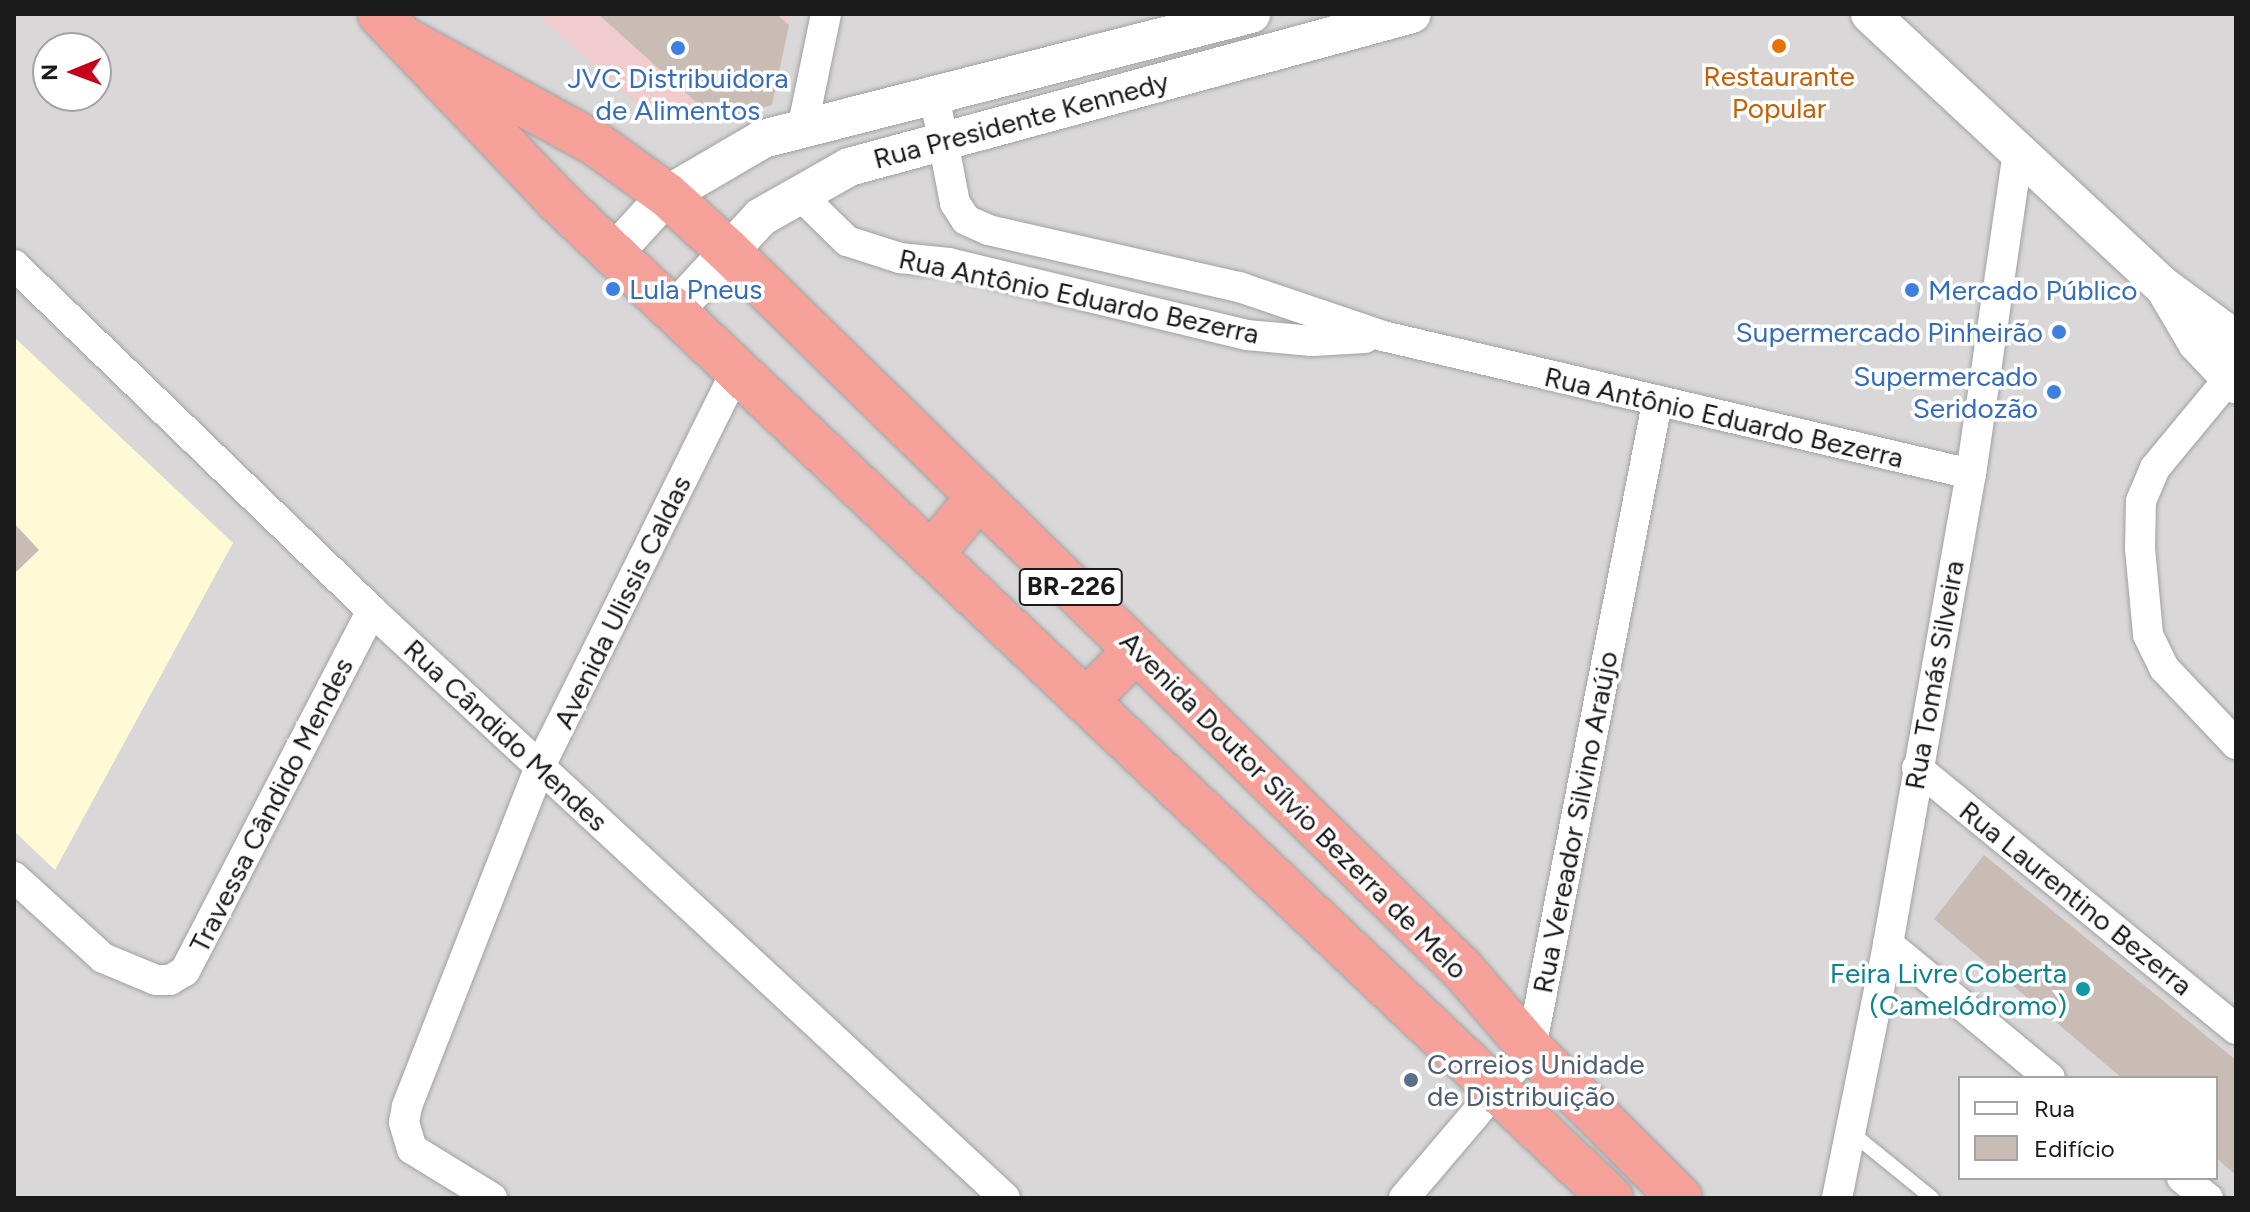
<!DOCTYPE html>
<html>
<head>
<meta charset="utf-8">
<style>
  body { margin:0 }
  #map { position:relative; width:2250px; height:1212px; overflow:hidden; background:#ede7df; font-family:Figtree,sans-serif }
  div>[style] { position:absolute }
  .residential>* { inset:0; background:#d9d7d7 }
  .commercial>* { inset:0; background:#f0cccf }
  .education>* { inset:0; background:#fffad6 }
  .building>* { inset:0; background:#c9bcb5 }
  .roads { filter:drop-shadow(0 0 2px #a1a1a1) drop-shadow(0 0 2px #a1a1a1) }
  .service>* { height:14px; margin:-7px; padding:0 7px; transform-origin:7px; border-radius:7px; background:#fff }
  .minor>* { height:30px; margin:-15px; padding:0 15px; transform-origin:15px; border-radius:15px; background:#fff }
  .tertiary>* { height:38px; margin:-19px; padding:0 19px; transform-origin:19px; border-radius:19px; background:#fff }
  .trunk>* { height:44px; margin:-22px; padding:0 22px; transform-origin:22px; border-radius:22px; background:#f5a19a }
  .dots>* { width:22px; height:22px; translate:-50% -50%; box-sizing:border-box; border:4px solid #fff; border-radius:50% }
  span { translate:-50% -50%; white-space:nowrap; text-align:center; line-height:1.15; -webkit-text-stroke:7px #fff; paint-order:stroke }
  .shield-label span { padding:2px 6px; background:#fff; border:2px solid; border-radius:6px; -webkit-text-stroke-width:0 }
  .shield-label { font-size:26px; color:#1a1a1a; font-weight:700 }
  .food-label { font-size:28px; color:#c56008 }
  .shop-label { font-size:28px; color:#366cbe }
  .left { translate:0 -50%; text-align:left }
  .right { translate:-100% -50%; text-align:right }
  .street-label { font-size:28px; color:#1a1a1a }
  .culture-label { font-size:28px; color:#0d838f }
  .service-label { font-size:28px; color:#4e5e75 }
  .frame { position:absolute; inset:0; border:16px solid #1a1a1a; pointer-events:none }
  .legend { position:absolute; left:1958px; top:1076px; width:260px; height:104px; box-sizing:border-box; background:#fff; border:2px solid #a3a3a3; margin:0; padding:10px 14px; list-style:none; font-size:24px; color:#1a1a1a }
  .legend li { display:flex; align-items:center; gap:16px; height:40px }
  .legend b { width:40px; border:2px solid #a3a3a3 }
  .north { position:absolute; left:32px; top:32px; width:80px; height:80px; box-sizing:border-box; background:#fff; border:2px solid #a3a3a3; border-radius:50%; rotate:269deg; font-size:22px; font-weight:700; line-height:32px; text-align:center; color:#1a1a1a }
  .north::after { content:''; display:block; margin:auto; width:28px; height:36px; background:#c50018; clip-path:polygon(50% 0,100% 100%,50% 72%,0 100%) }
</style>
</head>
<body>
<div id="map">
  <div class="residential">
    <i style="clip-path:polygon(evenodd,14px 14px,2236px 14px,2236px 1198px,14px 1198px,14px 14px,48px 48px,96px 48px,96px 96px,48px 96px,48px 48px,14px 14px,1960px 1078px,2216px 1078px,2216px 1178px,1960px 1178px,1960px 1078px)"></i>
  </div>
  <div class="commercial">
    <i style="clip-path:polygon(536px 14px,791px 14px,772px 105px,674px 124px,652px 117px)"></i>
  </div>
  <div class="education">
    <i style="clip-path:polygon(14px 337px,233px 543px,55px 870px,14px 831px)"></i>
  </div>
  <div class="building">
    <i style="clip-path:polygon(598px 14px,776px 14px,789px 25px,772px 105px,716px 120px)"></i>
    <i style="clip-path:polygon(14px 523px,39px 550px,14px 574px)"></i>
    <i style="clip-path:polygon(1984px 855px,2236px 1060px,2236px 1175px,2216px 1158px,2216px 1078px,2122px 1078px,1934px 919px)"></i>
  </div>
  <div class="roads">
    <div class="service">
      <i style="left:1852px;top:1133px;width:103px;rotate:39.1deg"></i>
    </div>
    <div class="minor">
      <i style="left:934px;top:94px;width:111px;rotate:79.1deg"></i>
      <i style="left:955px;top:203px;width:20px;rotate:57deg"></i>
      <i style="left:966px;top:220px;width:24px;rotate:24deg"></i>
      <i style="left:988px;top:230px;width:257px;rotate:12.8deg"></i>
      <i style="left:1239px;top:287px;width:152px;rotate:18.8deg"></i>
      <i style="left:1383px;top:336px;width:604px;rotate:13.21deg"></i>
      <i style="left:803px;top:125px;width:113px;rotate:-78.3deg"></i>
      <i style="left:798px;top:193px;width:69px;rotate:44.4deg"></i>
      <i style="left:847px;top:241px;width:56px;rotate:17.8deg"></i>
      <i style="left:900px;top:258px;width:49px;rotate:5.8deg"></i>
      <i style="left:949px;top:263px;width:307px;rotate:13.6deg"></i>
      <i style="left:1247px;top:335px;width:65px;rotate:5.3deg"></i>
      <i style="left:1312px;top:341px;width:53px;rotate:-3.2deg"></i>
      <i style="left:14px;top:265px;width:498px;rotate:44deg"></i>
      <i style="left:372px;top:611px;width:863px;rotate:42.84deg"></i>
      <i style="left:2236px;top:370px;width:127px;rotate:129.6deg"></i>
      <i style="left:2155px;top:468px;width:36px;rotate:113deg"></i>
      <i style="left:2141px;top:501px;width:47px;rotate:91.2deg"></i>
      <i style="left:2140px;top:548px;width:87px;rotate:84.7deg"></i>
      <i style="left:2148px;top:635px;width:37px;rotate:64deg"></i>
      <i style="left:2164px;top:668px;width:105px;rotate:46.5deg"></i>
      <i style="left:1917px;top:768px;width:412px;rotate:39.3deg"></i>
      <i style="left:14px;top:877px;width:120px;rotate:42.3deg"></i>
      <i style="left:103px;top:958px;width:57px;rotate:22.5deg"></i>
      <i style="left:156px;top:980px;width:14px"></i>
      <i style="left:170px;top:980px;width:17px;rotate:-31deg"></i>
      <i style="left:185px;top:971px;width:406px;rotate:-62.6deg"></i>
      <i style="left:1888px;top:944px;width:210px;rotate:39.6deg"></i>
      <i style="left:2182px;top:1178px;width:33px;rotate:38deg"></i>
      <i style="left:492px;top:1198px;width:94px;rotate:-148.5deg"></i>
      <i style="left:412px;top:1149px;width:28px;rotate:-107deg"></i>
      <i style="left:404px;top:1122px;width:16px;rotate:-79deg"></i>
      <i style="left:407px;top:1106px;width:365px;rotate:-68.6deg"></i>
      <i style="left:540px;top:766px;width:441px;rotate:-63.6deg"></i>
      <i style="left:1404px;top:1198px;width:196px;rotate:-49.6deg"></i>
      <i style="left:1531px;top:1049px;width:658px;rotate:-78.96deg"></i>
      <i style="left:1837px;top:1198px;width:259px;rotate:-78.6deg"></i>
      <i style="left:1888px;top:944px;width:477px;rotate:-80deg"></i>
      <i style="left:1971px;top:474px;width:327px;rotate:-81.7deg"></i>
    </div>
    <div class="tertiary">
      <i style="left:1870px;top:14px;width:400px;rotate:42.9deg"></i>
      <i style="left:2163px;top:286px;width:91px;rotate:36.5deg"></i>
      <i style="left:615px;top:252px;width:77px;rotate:-47.6deg"></i>
      <i style="left:667px;top:195px;width:111px;rotate:-30.3deg"></i>
      <i style="left:763px;top:139px;width:504px;rotate:-14.37deg"></i>
      <i style="left:2167px;top:292px;width:59px;rotate:59.5deg"></i>
      <i style="left:2197px;top:343px;width:57px;rotate:46.4deg"></i>
      <i style="left:676px;top:309px;width:125px;rotate:-47.3deg"></i>
      <i style="left:761px;top:217px;width:101px;rotate:-29.6deg"></i>
      <i style="left:849px;top:167px;width:583px;rotate:-15.2deg"></i>
    </div>
    <div class="trunk">
      <i style="left:380px;top:14px;width:258px;rotate:46.4deg"></i>
      <i style="left:558px;top:201px;width:1450px;rotate:43.44deg"></i>
      <i style="left:410px;top:42px;width:212px;rotate:28.7deg"></i>
      <i style="left:596px;top:144px;width:87px;rotate:35.7deg"></i>
      <i style="left:667px;top:195px;width:81px;rotate:42.5deg"></i>
      <i style="left:727px;top:250px;width:1030px;rotate:44.37deg"></i>
      <i style="left:1463px;top:970px;width:104px;rotate:49.3deg"></i>
      <i style="left:1531px;top:1049px;width:211px;rotate:45deg"></i>
      <i style="left:931px;top:555px;width:76px;rotate:-50.9deg"></i>
      <i style="left:1086px;top:701px;width:71px;rotate:-45.6deg"></i>
    </div>
  </div>
  <div class="dots">
    <i style="left:1779px;top:46px;background:#e8710a"></i>
    <i style="left:678px;top:48px;background:#3f7fe0"></i>
    <i style="left:613px;top:289px;background:#3f7fe0"></i>
    <i style="left:1912px;top:290px;background:#3f7fe0"></i>
    <i style="left:2059px;top:332px;background:#3f7fe0"></i>
    <i style="left:2054px;top:392px;background:#3f7fe0"></i>
    <i style="left:2083px;top:989px;background:#0f9aa8"></i>
    <i style="left:1411px;top:1080px;background:#5c6f8a"></i>
  </div>
  <div class="shield-label">
    <span style="left:1071px;top:587px">BR-226</span>
  </div>
  <div class="food-label">
    <span style="left:1779px;top:92px">Restaurante<br>Popular</span>
  </div>
  <div class="shop-label">
    <span style="left:678px;top:94px">JVC Distribuidora<br>de Alimentos</span>
    <span class="left" style="left:629px;top:289px">Lula Pneus</span>
    <span class="left" style="left:1928px;top:290px">Mercado Público</span>
    <span class="right" style="left:2043px;top:332px">Supermercado Pinheirão</span>
    <span class="right" style="left:2038px;top:392px">Supermercado<br>Seridozão</span>
  </div>
  <div class="street-label">
    <span style="left:1021px;top:120px;rotate:-15deg">Rua Presidente Kennedy</span>
    <span style="left:1079px;top:296px;rotate:12deg">Rua Antônio Eduardo Bezerra</span>
    <span style="left:1724px;top:417px;rotate:13deg">Rua Antônio Eduardo Bezerra</span>
    <span style="left:622px;top:602px;rotate:-64deg">Avenida Ulissis Caldas</span>
    <span style="left:1934px;top:675px;rotate:-80deg">Rua Tomás Silveira</span>
    <span style="left:506px;top:735px;rotate:43deg">Rua Cândido Mendes</span>
    <span style="left:271px;top:805px;rotate:-63deg">Travessa Cândido Mendes</span>
    <span style="left:1294px;top:805px;rotate:45deg">Avenida Doutor Sílvio Bezerra de Melo</span>
    <span style="left:1575px;top:822px;rotate:-79deg">Rua Vereador Silvino Araújo</span>
    <span style="left:2076px;top:898px;rotate:39deg">Rua Laurentino Bezerra</span>
  </div>
  <div class="culture-label">
    <span class="right" style="left:2067px;top:989px">Feira Livre Coberta<br>(Camelódromo)</span>
  </div>
  <div class="service-label">
    <span class="left" style="left:1427px;top:1080px">Correios Unidade<br>de Distribuição</span>
  </div>
  <div class="frame"></div>
  <ul class="legend">
  <li><b style="height:10px;background:#fff"></b>Rua</li>
  <li><b style="height:22px;background:#c9bcb5"></b>Edifício</li>
  </ul>
  <div class="north">N</div>
</div>
</body>
</html>
